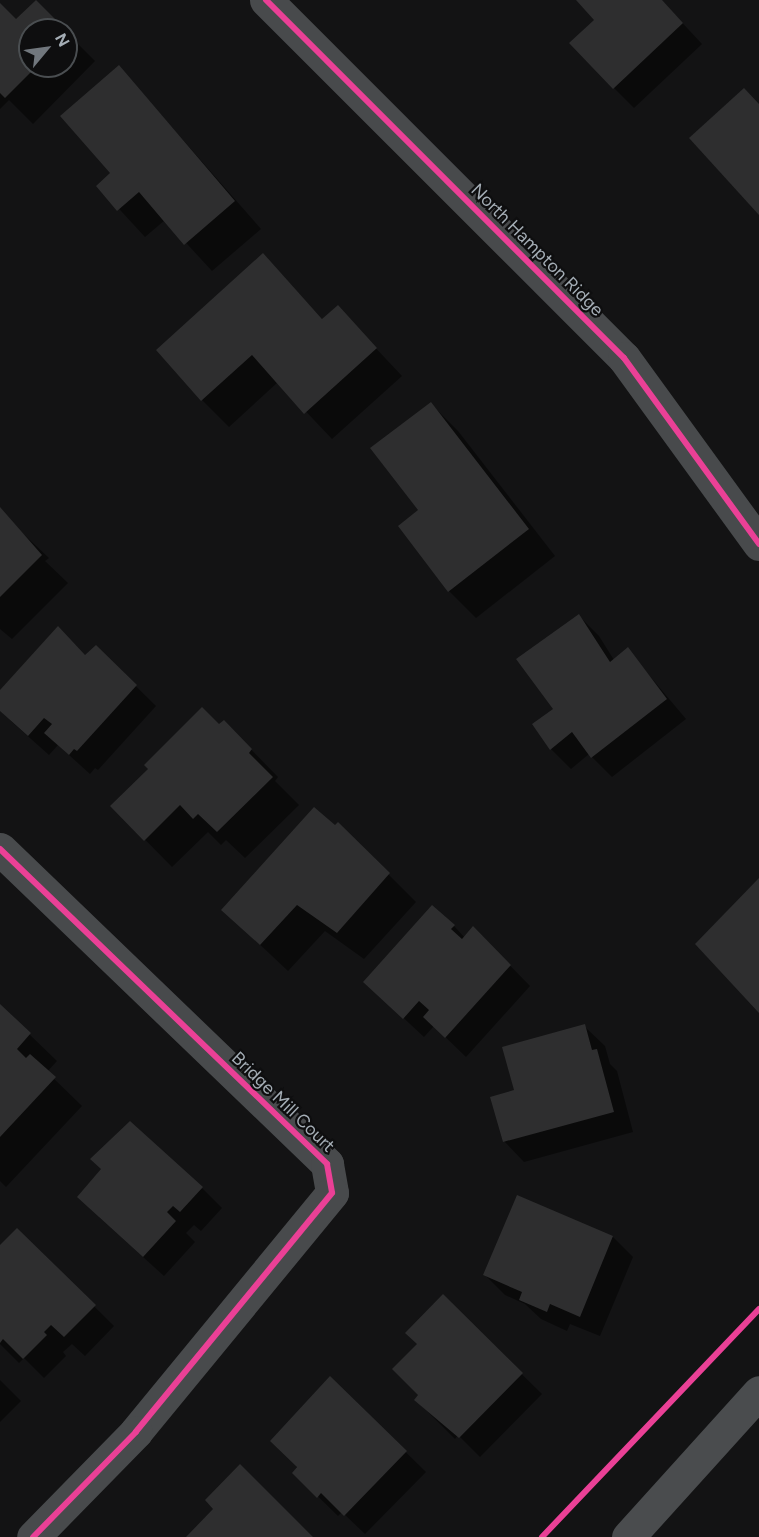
<!DOCTYPE html>
<html>
<head>
<meta charset="utf-8">
<style>
  body { margin:0 }
  #map { position:relative; width:759px; height:1537px; overflow:hidden; background:#131314; font-family:Figtree,sans-serif }
  div>[style] { position:absolute }
  .shadow>* { inset:0; background:#0007 }
  .building>* { inset:0; background:#2e2e2f }
  .minor>* { height:33px; margin:-16.5px; padding:0 16.5px; transform-origin:16.5px; border-radius:16.5px; background:#484a4c }
  .major>* { height:33px; margin:-16.5px; padding:0 16.5px; transform-origin:16.5px; border-radius:16.5px; background:#4a4c4e }
  .cycleway>* { height:6px; margin:-3px; padding:0 3px; transform-origin:3px; border-radius:3px; background:#ea4096 }
  span { translate:-50% -50%; white-space:nowrap; text-align:center; line-height:1.15; -webkit-text-stroke:4.5px #0e0e0f; paint-order:stroke }
  .street-label { font-size:18px; color:#a4adb5 }
  .north { position:absolute; left:18px; top:18px; width:60px; height:60px; box-sizing:border-box; background:#0e0e0f; border:2px solid #4a4e51; border-radius:50%; rotate:61deg; font-size:16px; font-weight:700; line-height:24px; text-align:center; color:#a4adb5 }
  .north::after { content:''; display:block; margin:auto; width:21px; height:27px; background:#71777d; clip-path:polygon(50% 0,100% 100%,50% 72%,0 100%) }
</style>
</head>
<body>
<div id="map">
  <div class="shadow">
    <i style="clip-path:polygon(578px 0,661px 0,702px 44px,634px 108px,614px 88px,596px 20px)"></i>
    <i style="clip-path:polygon(35px 1px,64px 30px,30px 30px,30px 66px,66px 66px,66px 32px,95px 61px,33px 124px,9px 100px,0 109px,0 4px,16px 21px)"></i>
    <i style="clip-path:polygon(119px 67px,261px 229px,212px 271px,165px 220px,145px 237px,98px 186px,112px 174px)"></i>
    <i style="clip-path:polygon(263px 255px,323px 320px,337px 307px,402px 376px,332px 439px,278px 382px,229px 427px,202px 400px)"></i>
    <i style="clip-path:polygon(431px 404px,458px 431px,555px 556px,476px 618px,449px 591px,420px 510px)"></i>
    <i style="clip-path:polygon(0 512px,49px 558px,45px 561px,68px 583px,12px 639px,0 629px)"></i>
    <i style="clip-path:polygon(579px 616px,599px 636px,614px 660px,627px 649px,686px 719px,612px 777px,589px 754px,571px 769px,551px 749px,555px 709px)"></i>
    <i style="clip-path:polygon(96px 647px,156px 706px,98px 770px,95px 768px,90px 774px,58px 745px,49px 755px,12px 722px,0 710px,0 692px,86px 657px)"></i>
    <i style="clip-path:polygon(224px 722px,278px 777px,275px 781px,299px 805px,245px 858px,226px 840px,221px 845px,208px 832px,172px 867px,112px 806px)"></i>
    <i style="clip-path:polygon(338px 824px,416px 902px,364px 959px,325px 931px,288px 971px,223px 910px)"></i>
    <i style="clip-path:polygon(454px 926px,465px 938px,473px 928px,530px 986px,466px 1057px,434px 1026px,424px 1037px,365px 982px)"></i>
    <i style="clip-path:polygon(0 1006px,57px 1061px,47px 1072px,82px 1106px,6px 1187px,0 1181px)"></i>
    <i style="clip-path:polygon(584px 1026px,605px 1046px,610px 1064px,617px 1071px,633px 1132px,524px 1162px,504px 1141px,516px 1092px)"></i>
    <i style="clip-path:polygon(202px 1188px,222px 1208px,201px 1231px,194px 1225px,186px 1233px,195px 1242px,164px 1276px,99px 1217px)"></i>
    <i style="clip-path:polygon(518px 1197px,613px 1237px,633px 1257px,600px 1336px,570px 1324px,567px 1331px,541px 1319px,525px 1304px,505px 1295px,485px 1275px)"></i>
    <i style="clip-path:polygon(17px 1230px,114px 1326px,85px 1356px,72px 1344px,63px 1352px,66px 1356px,44px 1378px,24px 1358px,19px 1363px,0 1344px,0 1247px)"></i>
    <i style="clip-path:polygon(443px 1297px,542px 1394px,480px 1457px,458px 1435px,455px 1439px,416px 1400px,420px 1395px,419px 1344px)"></i>
    <i style="clip-path:polygon(330px 1378px,426px 1472px,365px 1534px,342px 1512px,338px 1516px,294px 1473px)"></i>
    <i style="clip-path:polygon(0 1380px,21px 1401px,0 1422px)"></i>
  </div>
  <div class="building">
    <i style="clip-path:polygon(36px 0,66px 30px,30px 30px,30px 66px,37px 66px,5px 98px,0 93px,0 3px,16px 19px)"></i>
    <i style="clip-path:polygon(576px 0,662px 0,683px 23px,613px 89px,569px 43px,594px 20px)"></i>
    <i style="clip-path:polygon(119px 65px,235px 201px,184px 245px,139px 192px,117px 211px,96px 186px,110px 173px,60px 116px)"></i>
    <i style="clip-path:polygon(744px 88px,759px 104px,759px 215px,689px 138px)"></i>
    <i style="clip-path:polygon(263px 253px,322px 319px,338px 305px,377px 348px,304px 414px,252px 355px,201px 401px,156px 350px)"></i>
    <i style="clip-path:polygon(431px 402px,529px 529px,448px 592px,398px 526px,418px 510px,370px 448px)"></i>
    <i style="clip-path:polygon(0 507px,42px 555px,0 597px)"></i>
    <i style="clip-path:polygon(579px 614px,610px 662px,628px 647px,667px 699px,591px 758px,572px 732px,550px 750px,532px 724px,553px 709px,516px 659px)"></i>
    <i style="clip-path:polygon(58px 626px,85px 655px,96px 645px,137px 685px,77px 751px,74px 749px,69px 755px,44px 733px,52px 724px,44px 718px,28px 736px,0 711px,0 690px)"></i>
    <i style="clip-path:polygon(202px 707px,219px 724px,224px 720px,252px 749px,249px 753px,273px 777px,217px 832px,198px 814px,193px 819px,180px 805px,144px 841px,110px 806px,148px 769px,144px 765px)"></i>
    <i style="clip-path:polygon(314px 807px,335px 825px,338px 822px,390px 873px,337px 933px,297px 905px,260px 945px,221px 910px)"></i>
    <i style="clip-path:polygon(759px 878px,759px 1013px,695px 944px)"></i>
    <i style="clip-path:polygon(432px 905px,455px 925px,451px 929px,462px 939px,473px 926px,511px 965px,445px 1038px,423px 1017px,429px 1010px,419px 1001px,403px 1019px,363px 982px)"></i>
    <i style="clip-path:polygon(0 1004px,31px 1033px,17px 1049px,26px 1058px,30px 1054px,56px 1077px,0 1137px)"></i>
    <i style="clip-path:polygon(585px 1024px,592px 1050px,597px 1049px,614px 1112px,503px 1142px,490px 1097px,514px 1090px,502px 1047px)"></i>
    <i style="clip-path:polygon(130px 1121px,203px 1187px,180px 1212px,173px 1206px,167px 1212px,176px 1221px,143px 1257px,77px 1197px,101px 1169px,90px 1159px)"></i>
    <i style="clip-path:polygon(517px 1195px,613px 1236px,580px 1317px,550px 1304px,547px 1312px,519px 1300px,522px 1292px,483px 1275px)"></i>
    <i style="clip-path:polygon(17px 1228px,96px 1305px,64px 1337px,51px 1325px,44px 1332px,47px 1335px,23px 1359px,3px 1339px,0 1343px,0 1245px)"></i>
    <i style="clip-path:polygon(443px 1294px,523px 1373px,459px 1438px,414px 1400px,418px 1395px,392px 1369px,417px 1344px,405px 1333px)"></i>
    <i style="clip-path:polygon(330px 1376px,407px 1451px,344px 1516px,321px 1493px,317px 1498px,292px 1473px,297px 1467px,270px 1441px)"></i>
    <i style="clip-path:polygon(240px 1464px,313px 1537px,186px 1537px,213px 1509px,205px 1500px)"></i>
  </div>
  <div class="minor">
    <i style="left:266px;top:0;width:506px;rotate:45deg"></i>
    <i style="left:624px;top:358px;width:230px;rotate:54deg"></i>
    <i style="left:0;top:849px;width:454px;rotate:43.9deg"></i>
    <i style="left:327px;top:1164px;width:29px;rotate:80deg"></i>
    <i style="left:332px;top:1193px;width:309px;rotate:129.4deg"></i>
    <i style="left:136px;top:1432px;width:147px;rotate:134.4deg"></i>
  </div>
  <div class="major">
    <i style="left:628px;top:1537px;width:195px;rotate:-47.9deg"></i>
  </div>
  <div class="cycleway">
    <i style="left:266px;top:0;width:506px;rotate:45deg"></i>
    <i style="left:624px;top:358px;width:230px;rotate:54deg"></i>
    <i style="left:0;top:849px;width:454px;rotate:43.9deg"></i>
    <i style="left:327px;top:1164px;width:29px;rotate:80deg"></i>
    <i style="left:332px;top:1193px;width:309px;rotate:129.4deg"></i>
    <i style="left:136px;top:1432px;width:147px;rotate:134.4deg"></i>
    <i style="left:542px;top:1537px;width:315px;rotate:-46.4deg"></i>
  </div>
  <div class="street-label">
    <span style="left:537px;top:250px;rotate:45deg">North Hampton Ridge</span>
    <span style="left:283px;top:1102px;rotate:44deg">Bridge Mill Court</span>
  </div>
  <div class="north">N</div>
</div>
</body>
</html>
